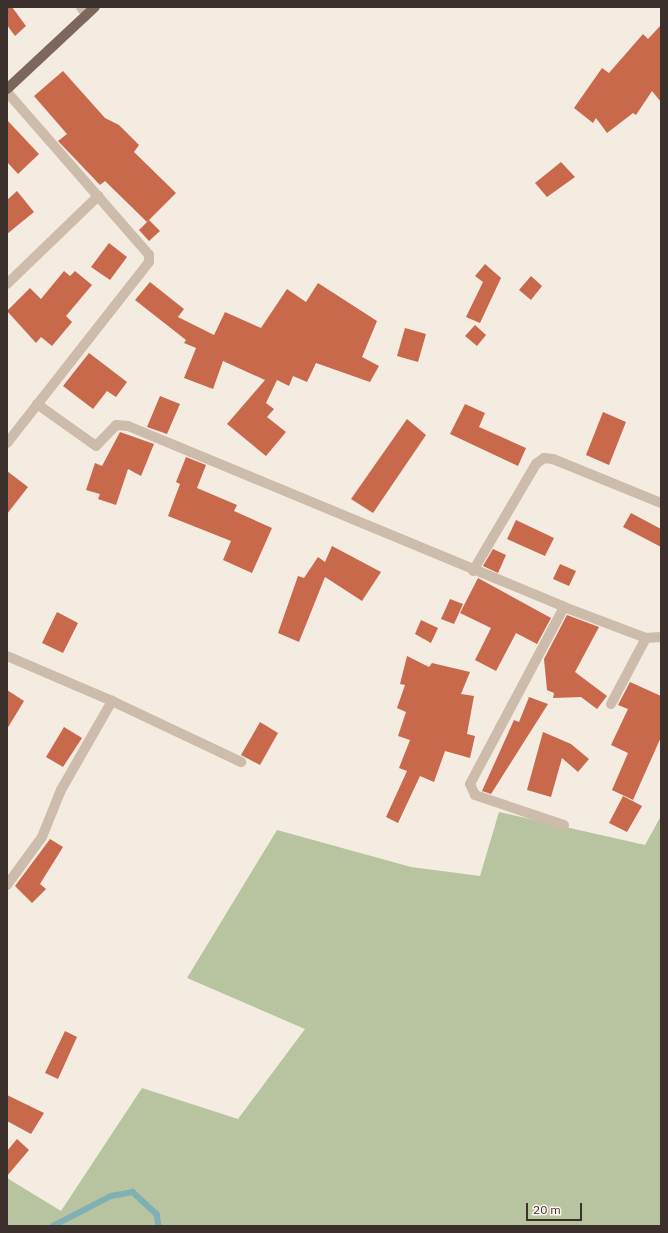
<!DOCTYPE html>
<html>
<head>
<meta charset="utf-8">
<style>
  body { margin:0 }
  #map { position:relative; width:668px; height:1233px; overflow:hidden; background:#f4ebe1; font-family:"IBM Plex Sans",sans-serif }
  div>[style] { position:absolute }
  .green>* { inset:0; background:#b8c4a0 }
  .stream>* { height:5.5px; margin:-2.75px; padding:0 2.75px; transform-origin:2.75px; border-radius:2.75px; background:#7fb0b2 }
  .building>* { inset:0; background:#c8694b }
  .minor>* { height:10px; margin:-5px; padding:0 5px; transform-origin:5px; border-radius:5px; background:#cdbbac }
  .major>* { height:10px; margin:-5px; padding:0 5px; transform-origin:5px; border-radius:5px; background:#7d675c }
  span { translate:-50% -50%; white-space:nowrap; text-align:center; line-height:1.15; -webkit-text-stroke:3px #fbf5ee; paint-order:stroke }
  .frame { position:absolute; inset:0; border:8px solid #3b302b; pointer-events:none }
  .scale { position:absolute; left:526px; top:1203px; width:56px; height:18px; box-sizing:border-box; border:2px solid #3b302b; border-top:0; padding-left:5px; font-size:12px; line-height:14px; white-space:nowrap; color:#3b302b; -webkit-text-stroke:3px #fbf5ee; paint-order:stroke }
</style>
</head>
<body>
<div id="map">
  <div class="green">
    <i style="clip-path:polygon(499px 812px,645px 845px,661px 816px,661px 1226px,7px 1226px,7px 1178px,61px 1211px,142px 1088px,238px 1119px,305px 1029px,187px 978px,277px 830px,411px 867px,480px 876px)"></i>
  </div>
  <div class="stream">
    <i style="left:53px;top:1226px;width:65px;rotate:-27.3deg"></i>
    <i style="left:111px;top:1196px;width:22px;rotate:-10deg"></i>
    <i style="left:133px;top:1192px;width:33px;rotate:43deg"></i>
    <i style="left:157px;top:1214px;width:12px;rotate:81deg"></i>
  </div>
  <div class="building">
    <i style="clip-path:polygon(7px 7px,12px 7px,26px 26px,15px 36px,7px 25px)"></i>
    <i style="clip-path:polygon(661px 25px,661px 102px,652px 91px,636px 115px,633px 113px,607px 133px,596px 118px,593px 123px,574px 108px,602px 68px,609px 73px,643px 34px,648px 39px)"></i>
    <i style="clip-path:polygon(63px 71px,105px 118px,119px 125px,139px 145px,134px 152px,176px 193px,147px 222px,105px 181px,100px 185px,58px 141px,67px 134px,34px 96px)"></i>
    <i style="clip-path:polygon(7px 120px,39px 154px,18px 174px,7px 162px)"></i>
    <i style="clip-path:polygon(561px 162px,575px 177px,547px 197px,535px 183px)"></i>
    <i style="clip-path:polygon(17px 191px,34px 212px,7px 234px,7px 200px)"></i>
    <i style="clip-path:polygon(149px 220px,160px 231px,149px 241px,139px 230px)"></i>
    <i style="clip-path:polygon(109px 243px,127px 257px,110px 280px,91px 267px)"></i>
    <i style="clip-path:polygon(485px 264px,501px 278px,480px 323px,466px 317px,483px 282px,475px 276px)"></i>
    <i style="clip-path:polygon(64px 271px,70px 276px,75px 271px,92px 285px,66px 316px,72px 322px,52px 346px,41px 337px,36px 343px,7px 311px,30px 288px,41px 299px)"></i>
    <i style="clip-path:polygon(531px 276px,542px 286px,531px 300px,519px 290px)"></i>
    <i style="clip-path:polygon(150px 282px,184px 309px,178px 317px,214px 335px,225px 312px,261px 328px,287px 289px,306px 302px,318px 283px,377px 321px,362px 357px,379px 366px,370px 382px,316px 363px,307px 382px,293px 376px,289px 386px,277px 380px,266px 403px,274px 409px,267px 417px,286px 432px,266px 456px,227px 424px,265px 380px,223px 361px,213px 389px,184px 378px,196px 348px,184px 343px,186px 340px,135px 300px)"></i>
    <i style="clip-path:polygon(475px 325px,486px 335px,477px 346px,465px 336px)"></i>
    <i style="clip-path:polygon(405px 328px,426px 334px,418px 362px,397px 356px)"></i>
    <i style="clip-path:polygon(89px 353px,127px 382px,116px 397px,107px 391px,93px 409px,63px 386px)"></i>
    <i style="clip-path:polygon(160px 396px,180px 404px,167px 434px,147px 427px)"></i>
    <i style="clip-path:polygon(465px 404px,485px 413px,479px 427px,526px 448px,518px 466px,450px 434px)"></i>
    <i style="clip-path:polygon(603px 412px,626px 422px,609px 465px,586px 455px)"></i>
    <i style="clip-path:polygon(407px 419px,426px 435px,373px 513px,351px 499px)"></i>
    <i style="clip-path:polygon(120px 432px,154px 444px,141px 476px,128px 469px,116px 505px,98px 499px,100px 494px,86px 490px,95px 463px,102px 466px)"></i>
    <i style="clip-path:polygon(186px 457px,206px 465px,197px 488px,237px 505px,234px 511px,272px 528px,252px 573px,223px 560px,231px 541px,168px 516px,180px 484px,176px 482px)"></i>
    <i style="clip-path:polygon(7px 471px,28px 487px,7px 514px)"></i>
    <i style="clip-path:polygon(631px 513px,661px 529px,661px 547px,623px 527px)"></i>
    <i style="clip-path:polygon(516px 520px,554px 538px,545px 556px,507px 539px)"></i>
    <i style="clip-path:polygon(332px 546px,381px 572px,362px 601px,325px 577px,299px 642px,278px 633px,298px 576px,304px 578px,318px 557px,325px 562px)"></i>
    <i style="clip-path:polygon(493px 549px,506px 555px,498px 573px,483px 566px)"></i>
    <i style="clip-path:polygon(560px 564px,576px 571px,569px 586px,553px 579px)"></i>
    <i style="clip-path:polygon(478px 578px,551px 618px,537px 644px,516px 633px,496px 671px,475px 660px,491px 628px,460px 613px)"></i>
    <i style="clip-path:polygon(450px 599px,463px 604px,454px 624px,441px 619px)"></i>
    <i style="clip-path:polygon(57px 612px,78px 623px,63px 653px,42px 643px)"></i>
    <i style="clip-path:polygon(567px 615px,599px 627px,575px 672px,607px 696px,597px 709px,581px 697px,553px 698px,554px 693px,547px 690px,544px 659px)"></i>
    <i style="clip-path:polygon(421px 620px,438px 628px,431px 643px,415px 634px)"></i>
    <i style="clip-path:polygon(407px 656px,429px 667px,432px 663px,470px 672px,461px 694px,474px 696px,467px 734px,475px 736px,470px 758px,445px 751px,434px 782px,420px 776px,398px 823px,386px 817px,407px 771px,399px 768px,410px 740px,398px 736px,406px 712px,397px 708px,405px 685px,400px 684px)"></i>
    <i style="clip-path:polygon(630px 682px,661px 696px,661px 737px,633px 800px,612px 790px,628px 753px,611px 745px,628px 709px,618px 705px)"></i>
    <i style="clip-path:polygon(7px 690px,24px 701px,7px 729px)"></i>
    <i style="clip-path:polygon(529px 697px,548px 704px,491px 794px,482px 791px,514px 720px,519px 722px)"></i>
    <i style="clip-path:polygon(260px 722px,278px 733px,260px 765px,241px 755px)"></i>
    <i style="clip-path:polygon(64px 727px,82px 738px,63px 767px,46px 757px)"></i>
    <i style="clip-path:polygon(543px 732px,571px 744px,589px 759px,578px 772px,562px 758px,551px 797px,527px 790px)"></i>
    <i style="clip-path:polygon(623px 796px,642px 806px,627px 832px,609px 823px)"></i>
    <i style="clip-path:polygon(50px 839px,63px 847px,40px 884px,46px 889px,32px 903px,15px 886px)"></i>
    <i style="clip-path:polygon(65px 1031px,77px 1037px,58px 1079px,45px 1073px)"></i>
    <i style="clip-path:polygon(7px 1095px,44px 1113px,31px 1134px,7px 1121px)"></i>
    <i style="clip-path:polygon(17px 1139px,29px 1150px,7px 1176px,7px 1151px)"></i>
  </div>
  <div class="minor">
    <i style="left:81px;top:7px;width:9px;rotate:54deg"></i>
    <i style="left:7px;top:92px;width:216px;rotate:48.9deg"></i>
    <i style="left:149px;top:255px;width:7px;rotate:90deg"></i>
    <i style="left:149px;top:262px;width:230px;rotate:128.1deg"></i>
    <i style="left:7px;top:284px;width:127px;rotate:-44deg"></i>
    <i style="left:37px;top:404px;width:72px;rotate:35.4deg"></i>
    <i style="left:96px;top:446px;width:29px;rotate:-46deg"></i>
    <i style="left:116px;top:425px;width:12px;rotate:5deg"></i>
    <i style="left:128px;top:426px;width:472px;rotate:22.5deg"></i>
    <i style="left:564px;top:607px;width:88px;rotate:20.7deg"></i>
    <i style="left:646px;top:638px;width:15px;rotate:-4deg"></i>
    <i style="left:473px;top:571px;width:124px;rotate:-59.5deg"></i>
    <i style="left:536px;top:464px;width:10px;rotate:-37deg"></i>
    <i style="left:544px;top:458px;width:9px;rotate:6deg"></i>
    <i style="left:553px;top:459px;width:117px;rotate:22.2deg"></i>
    <i style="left:7px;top:656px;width:114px;rotate:23.2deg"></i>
    <i style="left:112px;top:701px;width:143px;rotate:25.3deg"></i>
    <i style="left:611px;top:704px;width:75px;rotate:-62.1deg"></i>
    <i style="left:564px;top:825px;width:94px;rotate:-161.4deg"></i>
    <i style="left:475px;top:795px;width:12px;rotate:-114deg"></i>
    <i style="left:470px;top:784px;width:200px;rotate:-62deg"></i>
    <i style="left:7px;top:885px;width:59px;rotate:-53.9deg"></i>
    <i style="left:42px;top:837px;width:51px;rotate:-68deg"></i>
    <i style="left:61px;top:790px;width:103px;rotate:-60.2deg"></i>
  </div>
  <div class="major">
    <i style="left:7px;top:89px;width:120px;rotate:-43deg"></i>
  </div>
  <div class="frame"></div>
  <div class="scale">20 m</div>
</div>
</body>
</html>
